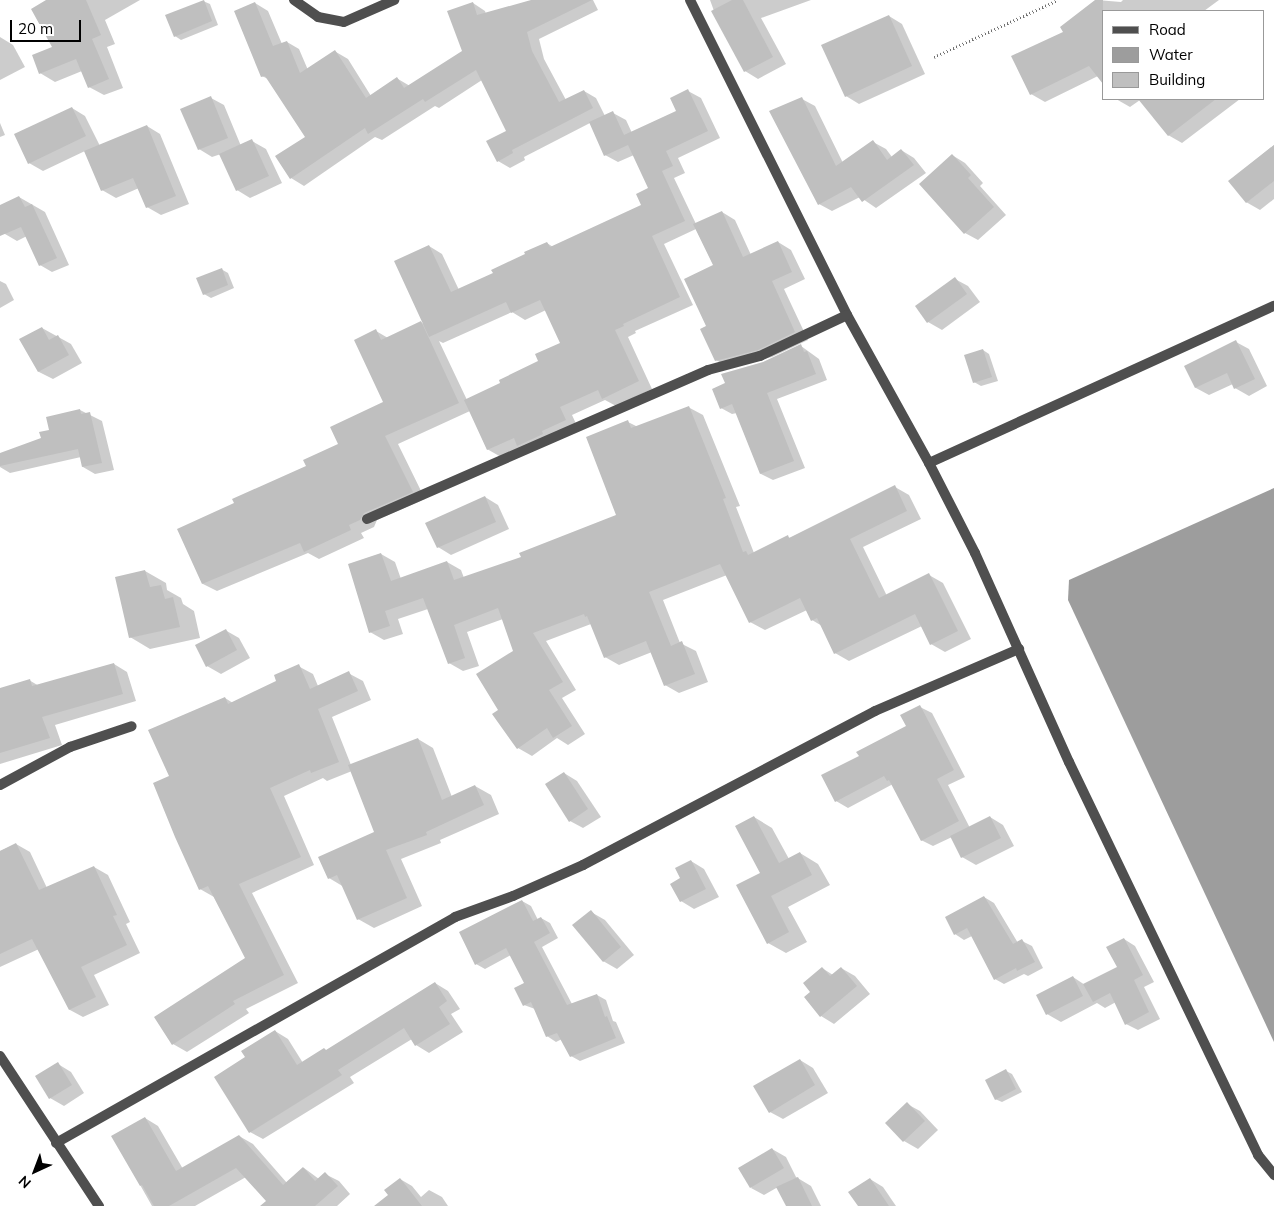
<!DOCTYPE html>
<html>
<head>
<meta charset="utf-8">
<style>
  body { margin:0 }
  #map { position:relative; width:1274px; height:1206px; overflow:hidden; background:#fff; font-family:Mulish,sans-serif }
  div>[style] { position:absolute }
  .water>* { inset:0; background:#9d9d9d }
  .shadow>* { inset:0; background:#0003 }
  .building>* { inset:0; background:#bfbfbf }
  .path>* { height:3px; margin-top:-1.5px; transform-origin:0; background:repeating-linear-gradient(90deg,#717171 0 1px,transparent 0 3.5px) }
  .lane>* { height:10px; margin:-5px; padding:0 5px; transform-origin:5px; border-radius:5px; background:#4f4f4f }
  .street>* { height:10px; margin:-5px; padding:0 5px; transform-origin:5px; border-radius:5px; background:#4f4f4f }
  span { translate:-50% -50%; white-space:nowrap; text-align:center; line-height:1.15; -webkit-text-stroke:4px #fff; paint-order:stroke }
  .legend { position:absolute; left:1102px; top:10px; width:162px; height:90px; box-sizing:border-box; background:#fff; border:1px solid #999; margin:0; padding:6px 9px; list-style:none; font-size:15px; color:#000 }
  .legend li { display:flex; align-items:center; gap:10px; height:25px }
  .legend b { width:25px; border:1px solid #999 }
  .north { position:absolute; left:10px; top:1146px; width:50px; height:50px; -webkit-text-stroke:4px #fff; paint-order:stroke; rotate:223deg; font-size:14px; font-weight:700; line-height:20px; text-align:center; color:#000 }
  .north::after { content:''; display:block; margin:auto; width:18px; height:22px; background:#000; clip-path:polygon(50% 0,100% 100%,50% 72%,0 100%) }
  .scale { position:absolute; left:10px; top:20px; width:71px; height:22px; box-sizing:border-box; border:2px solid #000; border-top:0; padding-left:6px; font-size:15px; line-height:18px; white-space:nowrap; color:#000; -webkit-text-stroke:4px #fff; paint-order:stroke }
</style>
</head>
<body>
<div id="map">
  <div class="water">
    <i style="clip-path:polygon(1274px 488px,1274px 1042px,1068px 600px,1069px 580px)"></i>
  </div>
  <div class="shadow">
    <i style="clip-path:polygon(49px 0,140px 0,105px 20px,115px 44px,107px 47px,123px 88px,104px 95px,89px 87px,82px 71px,55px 82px,40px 73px,54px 47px)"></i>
    <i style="clip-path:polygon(evenodd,534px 0,593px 0,598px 10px,539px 39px,544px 59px,566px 100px,584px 91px,596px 98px,605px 116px,613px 113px,626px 120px,632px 133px,677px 112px,688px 91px,701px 98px,720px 138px,678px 158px,685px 173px,674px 178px,696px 224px,722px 212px,735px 220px,751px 255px,778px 242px,791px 250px,805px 279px,784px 289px,808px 340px,772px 357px,730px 368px,716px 360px,708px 327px,714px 266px,696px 229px,664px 244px,693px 305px,635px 331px,636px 333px,628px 337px,652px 389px,616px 406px,605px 400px,572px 415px,578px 428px,501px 457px,487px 449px,470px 411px,398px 444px,425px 499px,377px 520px,374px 527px,361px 533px,364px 538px,319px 559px,308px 553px,217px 591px,203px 584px,179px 529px,236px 504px,308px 467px,339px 444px,384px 403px,376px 331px,388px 338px,421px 322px,425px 325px,429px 246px,442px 254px,459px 290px,495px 274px,547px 243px,553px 247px,643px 206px,650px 189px,634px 155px,618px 162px,605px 155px,590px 123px,524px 157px,525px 160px,510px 168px,498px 161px,508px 132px,482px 80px,439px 108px,435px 106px,382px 140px,375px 137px,304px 186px,291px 178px,277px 156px,307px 137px,270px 80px,262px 76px,255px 3px,268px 11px,282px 44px,287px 42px,299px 49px,308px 70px,336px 52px,348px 59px,371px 96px,398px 79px,410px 86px,463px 52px,473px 3px,485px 11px,486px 14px,534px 0,546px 310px,562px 344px,540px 362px,502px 384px,467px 400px,439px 341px,443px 343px,512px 312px,525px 320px,546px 310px)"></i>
    <i style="clip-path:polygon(710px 0,811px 0,761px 18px,786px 64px,758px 79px,745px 71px,713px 11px,714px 11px)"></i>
    <i style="clip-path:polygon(1097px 0,1121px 2px,1123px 0,1219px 0,1204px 11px,1103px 11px,1098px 76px,1045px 102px,1031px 94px,1065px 32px)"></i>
    <i style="clip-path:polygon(203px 1px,210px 4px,218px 25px,181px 40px,175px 36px)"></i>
    <i style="clip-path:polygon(889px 16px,902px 24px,925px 74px,859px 104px,846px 96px)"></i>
    <i style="clip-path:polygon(0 37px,13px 45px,25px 67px,0 80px)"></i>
    <i style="clip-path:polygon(211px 98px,224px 105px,241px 146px,252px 141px,266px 149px,282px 183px,250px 198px,237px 190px,221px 154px,212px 157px,199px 149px)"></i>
    <i style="clip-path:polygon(802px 99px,815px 106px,843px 163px,873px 142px,886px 149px,892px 157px,901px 150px,914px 158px,926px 173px,876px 208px,860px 197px,832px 211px,819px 204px)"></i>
    <i style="clip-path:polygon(1116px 99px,1240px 99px,1182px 143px,1168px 135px,1140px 100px,1130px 107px)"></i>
    <i style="clip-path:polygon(72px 108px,85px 116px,100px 146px,147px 126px,160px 134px,189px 204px,161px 215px,147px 207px,139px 188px,116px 198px,102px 190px,85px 151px,43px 171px,29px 163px)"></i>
    <i style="clip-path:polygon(0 123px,5px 135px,0 137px)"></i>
    <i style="clip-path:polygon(1274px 145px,1274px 199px,1260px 210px,1246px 202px,1229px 181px)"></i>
    <i style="clip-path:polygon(952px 155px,965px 163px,983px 183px,980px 186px,1006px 215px,978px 240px,965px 233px)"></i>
    <i style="clip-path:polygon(19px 197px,45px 212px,69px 265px,52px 272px,40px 265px,27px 236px,17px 241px,5px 234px,0 224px,0 206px)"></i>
    <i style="clip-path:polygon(221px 269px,228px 273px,234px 288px,211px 298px,204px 294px,198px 279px)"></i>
    <i style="clip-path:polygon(955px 279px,968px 286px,980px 302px,942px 330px,928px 322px,917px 307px)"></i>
    <i style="clip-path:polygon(0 281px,6px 284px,14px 300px,0 308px)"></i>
    <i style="clip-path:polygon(42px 328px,71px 344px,82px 363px,53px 379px,39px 372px,21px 340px)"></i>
    <i style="clip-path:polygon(1236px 342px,1249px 349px,1267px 386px,1249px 396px,1235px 388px,1233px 384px,1209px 395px,1196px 388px,1185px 366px)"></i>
    <i style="clip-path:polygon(801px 346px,819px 359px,827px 380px,777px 399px,805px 468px,773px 480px,761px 474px,737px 413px,732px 414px,721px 408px,763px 363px)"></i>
    <i style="clip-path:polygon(983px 350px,989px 354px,998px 381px,981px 386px,974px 382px)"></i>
    <i style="clip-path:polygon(688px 407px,703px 415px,740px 506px,736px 507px,754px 553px,788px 537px,790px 538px,895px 487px,909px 495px,921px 519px,863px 547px,887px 596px,929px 575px,943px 583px,971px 639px,945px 652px,931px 644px,922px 626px,849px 661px,835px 653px,822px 626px,812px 620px,807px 610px,765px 630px,750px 622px,727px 575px,663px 600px,680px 643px,696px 651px,708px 682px,679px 693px,665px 685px,652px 652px,619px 665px,605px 657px,591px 624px,546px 641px,576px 690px,562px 698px,585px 734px,568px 745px,557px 738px,532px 756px,518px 748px,500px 710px,514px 651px,503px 619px,467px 632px,479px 666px,463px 671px,449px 663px,428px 609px,398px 619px,403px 634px,384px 640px,370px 632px,381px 554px,395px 562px,401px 579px,447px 562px,461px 570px,464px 578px,523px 558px,618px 515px,628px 422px,638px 427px)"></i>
    <i style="clip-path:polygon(80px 410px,102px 421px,114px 470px,95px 474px,83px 467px,81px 457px,10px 473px,0 467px,0 454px,42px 439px)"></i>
    <i style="clip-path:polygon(485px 497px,498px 505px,509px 529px,451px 555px,438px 547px)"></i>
    <i style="clip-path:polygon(145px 571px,166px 583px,167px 590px,181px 598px,183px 604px,194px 611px,200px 638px,150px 649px,130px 637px)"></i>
    <i style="clip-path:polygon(225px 630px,239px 638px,250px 658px,221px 674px,207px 666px)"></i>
    <i style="clip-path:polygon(114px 664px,127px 672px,136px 701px,55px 725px,62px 745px,0 764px,0 690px,29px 680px,39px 686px)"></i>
    <i style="clip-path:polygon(298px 666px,313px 674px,318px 686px,348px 673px,363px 681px,371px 700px,332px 717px,351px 765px,418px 739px,433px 748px,452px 797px,475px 786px,491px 795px,499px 814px,440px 840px,441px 843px,401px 859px,422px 906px,374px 928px,358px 919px,344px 887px,329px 878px,376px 833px,352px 771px,327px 781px,323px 778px,284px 796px,314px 865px,252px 893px,298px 983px,246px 1009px,249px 1013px,187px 1052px,173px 1044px,247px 959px,214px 897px,200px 889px,170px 777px,225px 698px,233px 703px,278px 682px)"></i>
    <i style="clip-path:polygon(920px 707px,932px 713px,965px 777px,948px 785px,970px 828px,990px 817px,1003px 825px,1014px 846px,976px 865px,962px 857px,952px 837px,933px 846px,921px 840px,893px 784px,848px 808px,836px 801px,860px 756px,907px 727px)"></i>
    <i style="clip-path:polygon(564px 773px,577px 781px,601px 817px,583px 828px,570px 821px)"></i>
    <i style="clip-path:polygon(754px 817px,772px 828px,789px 859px,800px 853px,818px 864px,830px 885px,788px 907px,807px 942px,786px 953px,768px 943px)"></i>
    <i style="clip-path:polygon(16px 844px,30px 852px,47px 888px,94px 867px,108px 875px,130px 922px,126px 924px,140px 953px,94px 975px,109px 1005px,83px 1017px,70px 1010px,39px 949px,0 967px,0 851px)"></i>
    <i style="clip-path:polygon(691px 861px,704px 869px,719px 897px,694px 909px,681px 901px,682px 879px)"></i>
    <i style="clip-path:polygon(984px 897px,994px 903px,1018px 943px,1022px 941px,1032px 946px,1043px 968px,1028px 976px,1024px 974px,1004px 984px,995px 979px,972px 936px,964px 940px,955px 934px)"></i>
    <i style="clip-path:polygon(522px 901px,531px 906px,538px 920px,541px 918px,550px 923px,558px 938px,542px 947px,572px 1004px,597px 995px,606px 1000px,613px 1021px,616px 1022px,625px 1043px,580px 1061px,571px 1056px,562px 1039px,556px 1042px,547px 1036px,535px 1009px,524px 1005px,526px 984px,511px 955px,485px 969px,476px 964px)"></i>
    <i style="clip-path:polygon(591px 912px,605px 920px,634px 955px,617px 969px,603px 961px)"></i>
    <i style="clip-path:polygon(1124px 939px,1135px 946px,1154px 982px,1144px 987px,1160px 1019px,1138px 1030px,1126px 1024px,1116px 1002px,1105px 1008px,1097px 1003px,1061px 1022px,1047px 1014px,1038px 995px,1073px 977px,1085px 985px,1118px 968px)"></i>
    <i style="clip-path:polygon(822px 968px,833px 975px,841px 968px,855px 976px,870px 994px,834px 1024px,821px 1016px,812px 992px)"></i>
    <i style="clip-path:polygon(435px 983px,448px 991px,460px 1009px,451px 1014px,463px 1032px,429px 1053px,416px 1045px,412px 1039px,350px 1077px,354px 1083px,263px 1139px,250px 1132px,247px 1058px,275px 1031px,288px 1039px,303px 1063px,327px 1051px)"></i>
    <i style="clip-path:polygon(800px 1060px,813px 1068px,828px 1093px,783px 1119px,770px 1112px)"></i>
    <i style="clip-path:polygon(58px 1064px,71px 1072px,84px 1093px,64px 1106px,50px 1098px,37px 1077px)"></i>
    <i style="clip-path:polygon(1006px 1071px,1012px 1074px,1022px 1092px,1002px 1102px,995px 1099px)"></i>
    <i style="clip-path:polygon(907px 1104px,920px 1111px,938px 1130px,918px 1149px,904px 1141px)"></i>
    <i style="clip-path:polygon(145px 1118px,158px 1126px,183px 1169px,239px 1136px,253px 1144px,287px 1183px,304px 1168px,319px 1179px,325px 1174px,339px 1181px,350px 1194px,337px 1206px,272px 1206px,246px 1177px,195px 1206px,152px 1206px,113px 1137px)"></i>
    <i style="clip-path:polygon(772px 1149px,786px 1157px,796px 1177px,811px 1186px,821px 1206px,787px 1206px,778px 1187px,764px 1195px,751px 1188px)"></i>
    <i style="clip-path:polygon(400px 1179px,412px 1186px,421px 1197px,429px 1190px,442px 1197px,448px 1206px,383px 1206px)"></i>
    <i style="clip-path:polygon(870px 1179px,883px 1187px,896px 1206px,859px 1206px)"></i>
  </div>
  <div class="building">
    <i style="clip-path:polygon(46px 0,86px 0,101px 35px,92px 39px,109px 79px,88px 88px,76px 59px,39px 74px,32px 55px,52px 47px,31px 9px)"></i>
    <i style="clip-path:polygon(204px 0,212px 21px,174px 37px,165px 15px)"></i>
    <i style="clip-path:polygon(531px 0,592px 0,527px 32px,532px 51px,559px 102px,584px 90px,593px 108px,512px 150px,513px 153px,497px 162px,486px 141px,506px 131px,476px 70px,425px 102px,423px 99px,368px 134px,365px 128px,290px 179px,275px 156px,305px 137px,265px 76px,261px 77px,234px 11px,255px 2px,273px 46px,287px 41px,300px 73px,335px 50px,366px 98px,397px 77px,404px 88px,462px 51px,447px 11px,473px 2px,477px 15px)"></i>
    <i style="clip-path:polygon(732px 0,743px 0,773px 57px,744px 72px,711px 11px)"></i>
    <i style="clip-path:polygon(1095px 0,1103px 0,1103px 84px,1089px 66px,1030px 95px,1011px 56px,1063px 32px,1060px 27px)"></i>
    <i style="clip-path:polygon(889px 15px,912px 66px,845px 97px,821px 45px)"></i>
    <i style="clip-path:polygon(688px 89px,708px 131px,666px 151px,673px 166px,662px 171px,685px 221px,652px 236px,680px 297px,623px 324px,624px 326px,615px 330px,639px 381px,602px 399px,598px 390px,560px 407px,566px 420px,542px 431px,543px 434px,517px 446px,514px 438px,487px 450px,464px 400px,500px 383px,499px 380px,538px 361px,535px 354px,560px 343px,540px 300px,511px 313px,506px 302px,429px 337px,394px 261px,429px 245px,451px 292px,493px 273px,491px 270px,525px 254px,524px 252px,547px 242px,550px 247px,641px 205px,636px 194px,648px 188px,628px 145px,604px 156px,589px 122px,613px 111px,624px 135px,676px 111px,670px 98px)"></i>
    <i style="clip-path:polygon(211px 96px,228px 138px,198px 150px,180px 109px)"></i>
    <i style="clip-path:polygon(802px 97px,836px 166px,873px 140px,887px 160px,901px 149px,914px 165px,862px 202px,851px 187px,818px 205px,769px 111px)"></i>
    <i style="clip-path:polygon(1138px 99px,1216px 99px,1168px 136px)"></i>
    <i style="clip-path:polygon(72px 107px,86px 136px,28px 164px,14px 134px)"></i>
    <i style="clip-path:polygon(147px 125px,176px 196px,146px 208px,133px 178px,101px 191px,84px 151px)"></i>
    <i style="clip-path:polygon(252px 139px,269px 176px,236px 191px,219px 154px)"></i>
    <i style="clip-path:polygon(1274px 145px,1274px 181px,1246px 203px,1228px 181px)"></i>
    <i style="clip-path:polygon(952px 154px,971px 175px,968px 178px,994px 207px,964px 234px,919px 184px)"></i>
    <i style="clip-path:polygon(19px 196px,25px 207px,32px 204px,57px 258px,39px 266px,21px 227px,0 236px,0 205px)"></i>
    <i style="clip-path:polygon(722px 211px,743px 257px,778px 241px,792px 272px,772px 281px,795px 332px,758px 350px,715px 361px,700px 329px,706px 326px,684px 279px,713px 265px,693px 224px)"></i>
    <i style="clip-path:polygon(222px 268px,228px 285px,203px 295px,196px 278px)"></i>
    <i style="clip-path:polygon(955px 277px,967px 294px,927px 323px,915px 306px)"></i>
    <i style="clip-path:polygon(421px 321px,459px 403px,385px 436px,413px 492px,364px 513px,360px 520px,349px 525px,351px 530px,304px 552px,300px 543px,202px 584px,177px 529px,234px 503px,232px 499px,306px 466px,303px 460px,338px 444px,330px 427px,383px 402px,354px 340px,376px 329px,381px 340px)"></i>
    <i style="clip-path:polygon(42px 327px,49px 340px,58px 335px,69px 355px,38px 372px,19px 339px)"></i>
    <i style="clip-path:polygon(1236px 340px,1255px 379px,1234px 389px,1227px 373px,1195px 388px,1184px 366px)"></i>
    <i style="clip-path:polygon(801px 344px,804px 352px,807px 351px,816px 374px,767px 393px,794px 461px,760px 474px,732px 404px,720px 409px,712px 389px,725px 383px,721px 374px,763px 362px)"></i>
    <i style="clip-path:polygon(983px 349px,992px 377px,973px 383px,964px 355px)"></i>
    <i style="clip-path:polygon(689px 406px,726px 498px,723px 499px,743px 552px,746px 551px,748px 555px,788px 535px,789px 538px,895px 485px,907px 511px,850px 539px,879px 598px,929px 573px,958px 631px,930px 645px,915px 614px,834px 654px,817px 618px,811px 621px,800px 598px,749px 623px,720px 564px,649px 592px,671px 646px,682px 641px,695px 674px,664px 686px,646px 641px,604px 658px,587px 616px,585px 617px,584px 614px,533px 633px,563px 682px,549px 690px,572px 726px,553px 738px,547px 728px,517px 749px,492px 714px,498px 710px,476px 674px,513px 651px,498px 608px,454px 625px,465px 658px,448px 664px,423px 598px,385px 611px,390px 626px,369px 633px,348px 564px,381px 553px,391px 581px,447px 561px,454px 580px,521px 557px,519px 553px,616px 515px,586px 437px,628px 420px,631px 428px)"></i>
    <i style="clip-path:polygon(80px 409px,81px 414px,90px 412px,102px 463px,82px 467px,78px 449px,0 466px,0 453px,41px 438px,39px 432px,49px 430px,46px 417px)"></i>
    <i style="clip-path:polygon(485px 496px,496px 522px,437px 548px,425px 523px)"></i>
    <i style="clip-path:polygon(145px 570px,150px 587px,161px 585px,165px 599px,173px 597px,180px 627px,129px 638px,115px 577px)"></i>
    <i style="clip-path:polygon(226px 629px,237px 650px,206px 667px,195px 645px)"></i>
    <i style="clip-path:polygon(114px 663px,123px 694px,42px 717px,50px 738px,0 753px,0 688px,30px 679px,32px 686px)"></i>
    <i style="clip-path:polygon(299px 664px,310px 689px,349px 671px,358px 691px,318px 709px,339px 762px,311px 773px,310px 770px,270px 788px,301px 857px,239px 884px,284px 975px,233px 1001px,235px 1004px,172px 1045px,154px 1017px,245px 958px,208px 886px,199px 890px,175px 837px,153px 783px,169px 776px,148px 730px,225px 697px,228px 704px,276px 681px,274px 675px)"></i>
    <i style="clip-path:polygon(920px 705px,954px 770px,937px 779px,959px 821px,921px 841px,889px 780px,887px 781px,884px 776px,835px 802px,821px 775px,859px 756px,856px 752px,906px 726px,900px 715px)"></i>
    <i style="clip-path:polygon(418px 738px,442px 800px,475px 785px,484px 805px,426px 832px,427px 835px,386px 850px,407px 898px,357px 920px,337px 875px,328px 879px,318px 857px,374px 832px,348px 765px)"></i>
    <i style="clip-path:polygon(564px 772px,588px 809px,569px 822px,545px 784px)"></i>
    <i style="clip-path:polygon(754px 816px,779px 863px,800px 852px,812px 875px,771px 896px,789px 932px,767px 944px,736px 885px,760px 873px,735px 826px)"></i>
    <i style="clip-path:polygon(990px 816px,1001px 838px,961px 858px,950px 836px)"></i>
    <i style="clip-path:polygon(16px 843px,39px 890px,94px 866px,117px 915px,113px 916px,127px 945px,81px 967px,96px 997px,69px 1010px,32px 939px,0 954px,0 851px)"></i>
    <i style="clip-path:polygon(691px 860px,706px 889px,680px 902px,670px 884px,680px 878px,675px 868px)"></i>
    <i style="clip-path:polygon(984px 896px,1013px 944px,1022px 939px,1035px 962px,1017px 971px,1016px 968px,994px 980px,967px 928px,954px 935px,945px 917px)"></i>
    <i style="clip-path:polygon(522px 900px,533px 921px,541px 917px,550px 933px,534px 942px,567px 1005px,597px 994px,605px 1017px,607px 1016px,616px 1038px,570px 1057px,557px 1033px,546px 1037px,531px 1002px,523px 1006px,514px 988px,524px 983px,506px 948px,475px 965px,459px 932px)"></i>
    <i style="clip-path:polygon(591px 910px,621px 947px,603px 962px,572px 925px)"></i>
    <i style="clip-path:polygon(1124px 938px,1143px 975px,1134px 980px,1149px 1012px,1125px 1025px,1110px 993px,1093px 1002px,1083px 984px,1117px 967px,1106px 947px)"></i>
    <i style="clip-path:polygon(822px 967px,830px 976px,841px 967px,857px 986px,820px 1017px,804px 997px,810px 992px,803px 983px)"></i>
    <i style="clip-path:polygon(1073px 976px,1083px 996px,1046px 1015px,1036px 995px)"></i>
    <i style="clip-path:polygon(435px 982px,447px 1001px,439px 1007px,450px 1024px,415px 1046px,404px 1028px,338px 1070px,342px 1075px,249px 1133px,214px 1077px,245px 1057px,241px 1051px,275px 1030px,297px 1065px,324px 1048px,326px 1050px)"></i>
    <i style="clip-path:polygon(800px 1059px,815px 1085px,769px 1113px,753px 1086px)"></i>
    <i style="clip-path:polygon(58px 1062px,72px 1085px,49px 1099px,35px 1076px)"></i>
    <i style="clip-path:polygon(1006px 1069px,1016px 1089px,995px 1100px,985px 1080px)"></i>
    <i style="clip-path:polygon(907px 1102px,925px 1121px,903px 1142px,885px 1123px)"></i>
    <i style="clip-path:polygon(145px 1117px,176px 1171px,239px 1135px,283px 1185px,303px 1167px,315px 1181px,325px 1172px,338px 1186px,315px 1206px,260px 1206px,266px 1201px,236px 1168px,169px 1206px,154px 1206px,142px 1185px,140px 1186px,111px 1136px)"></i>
    <i style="clip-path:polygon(772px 1148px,784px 1168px,750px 1188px,738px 1168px)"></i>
    <i style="clip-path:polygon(798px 1177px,812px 1206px,786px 1206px,776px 1187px)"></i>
    <i style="clip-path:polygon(400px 1178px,422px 1206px,374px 1206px,388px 1195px,384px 1190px)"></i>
    <i style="clip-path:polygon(870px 1178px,889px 1206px,858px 1206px,848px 1192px)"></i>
  </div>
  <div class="path">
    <i style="left:934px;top:57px;width:136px;rotate:-24.7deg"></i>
  </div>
  <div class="lane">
    <i style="left:0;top:785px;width:80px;rotate:-28.5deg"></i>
    <i style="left:70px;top:747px;width:65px;rotate:-18.7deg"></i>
  </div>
  <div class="street">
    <i style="left:294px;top:0;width:29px;rotate:35deg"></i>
    <i style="left:318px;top:17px;width:26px;rotate:11deg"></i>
    <i style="left:344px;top:22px;width:55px;rotate:-23.7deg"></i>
    <i style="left:690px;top:0;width:352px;rotate:63.5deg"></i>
    <i style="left:847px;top:315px;width:169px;rotate:61deg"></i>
    <i style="left:929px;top:463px;width:101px;rotate:62.9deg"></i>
    <i style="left:975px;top:553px;width:229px;rotate:65.8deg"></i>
    <i style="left:1069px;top:762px;width:436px;rotate:64.3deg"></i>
    <i style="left:1258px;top:1155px;width:26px;rotate:51deg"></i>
    <i style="left:929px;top:463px;width:379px;rotate:-24.5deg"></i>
    <i style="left:367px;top:519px;width:372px;rotate:-23.6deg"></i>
    <i style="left:708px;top:370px;width:54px;rotate:-15.1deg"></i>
    <i style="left:760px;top:356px;width:96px;rotate:-25.2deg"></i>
    <i style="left:0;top:1056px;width:180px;rotate:56.6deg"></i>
    <i style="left:56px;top:1143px;width:459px;rotate:-29.5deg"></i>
    <i style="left:455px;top:917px;width:62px;rotate:-19.9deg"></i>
    <i style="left:513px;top:896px;width:77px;rotate:-23.9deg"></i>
    <i style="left:583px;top:865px;width:330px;rotate:-27.8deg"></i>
    <i style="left:875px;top:711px;width:157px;rotate:-23.3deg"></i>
  </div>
  <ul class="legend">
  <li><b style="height:6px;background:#4f4f4f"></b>Road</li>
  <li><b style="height:14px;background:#9d9d9d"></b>Water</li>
  <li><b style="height:14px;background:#bfbfbf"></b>Building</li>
  </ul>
  <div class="north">N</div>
  <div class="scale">20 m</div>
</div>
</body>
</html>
